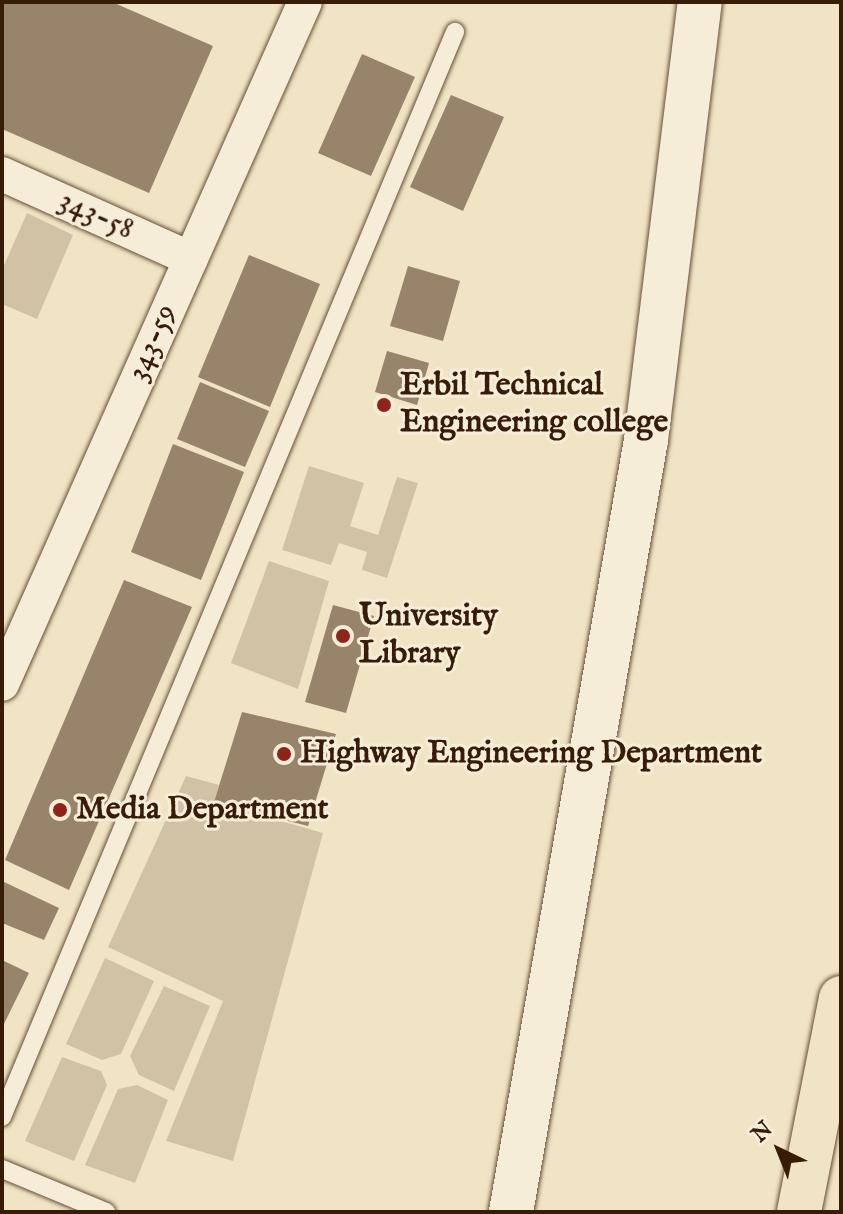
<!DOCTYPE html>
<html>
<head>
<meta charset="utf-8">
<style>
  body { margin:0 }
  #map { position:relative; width:843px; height:1214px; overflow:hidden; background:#f1e4c5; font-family:"IM FELL English",serif }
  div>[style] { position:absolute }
  .green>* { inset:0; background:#d1c2a5 }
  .building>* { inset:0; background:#98846a }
  .roads { filter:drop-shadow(0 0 2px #664e36) drop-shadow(0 0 2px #664e36) }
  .lane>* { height:18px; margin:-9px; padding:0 9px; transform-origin:9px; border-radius:9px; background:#f6edd9 }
  .street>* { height:34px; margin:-17px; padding:0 17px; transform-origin:17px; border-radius:17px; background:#f6edd9 }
  .secondary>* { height:44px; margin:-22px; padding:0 22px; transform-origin:22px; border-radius:22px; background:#f6edd9 }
  .highway>* { height:44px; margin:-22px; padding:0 22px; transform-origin:22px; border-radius:22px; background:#f1e4c5 }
  .dots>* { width:22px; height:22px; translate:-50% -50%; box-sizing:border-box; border:4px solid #f6edd9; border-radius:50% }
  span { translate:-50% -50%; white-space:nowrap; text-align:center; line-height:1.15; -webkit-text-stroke:6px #f6edd9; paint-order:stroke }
  .street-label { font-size:32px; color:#371c07 }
  .poi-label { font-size:32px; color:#371c07; font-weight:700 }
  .left { translate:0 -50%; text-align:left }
  .frame { position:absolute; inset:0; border:4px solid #371c07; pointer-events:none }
  .north { position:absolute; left:739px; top:1110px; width:80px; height:80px; -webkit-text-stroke:6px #f6edd9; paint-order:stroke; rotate:317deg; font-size:22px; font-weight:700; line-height:32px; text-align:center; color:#371c07 }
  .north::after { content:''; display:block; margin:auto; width:28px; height:36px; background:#371c07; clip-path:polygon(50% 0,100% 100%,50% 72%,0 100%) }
</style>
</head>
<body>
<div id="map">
  <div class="green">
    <i style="clip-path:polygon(27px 213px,73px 235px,37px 319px,2px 304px,2px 270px)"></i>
    <i style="clip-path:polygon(309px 466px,364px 483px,350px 526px,378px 535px,397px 477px,418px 483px,387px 578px,362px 570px,367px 552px,339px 543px,331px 565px,282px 550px)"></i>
    <i style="clip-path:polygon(269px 561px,329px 581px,298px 689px,231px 663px)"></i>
    <i style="clip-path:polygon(186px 776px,219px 785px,214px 802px,323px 833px,233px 1161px,166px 1141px,223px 1001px,108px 947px)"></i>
    <i style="clip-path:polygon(105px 958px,154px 981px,121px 1054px,102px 1060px,66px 1044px)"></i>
    <i style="clip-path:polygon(164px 986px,210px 1006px,174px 1091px,139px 1075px,130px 1056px)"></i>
    <i style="clip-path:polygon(62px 1057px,101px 1071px,107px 1085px,74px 1161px,25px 1141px)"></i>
    <i style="clip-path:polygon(137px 1085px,168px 1100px,135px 1183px,85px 1165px,118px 1089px)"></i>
  </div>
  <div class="building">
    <i style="clip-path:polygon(2px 2px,112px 2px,213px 46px,149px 193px,2px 129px)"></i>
    <i style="clip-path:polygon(362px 54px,415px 77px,371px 176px,318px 153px)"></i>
    <i style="clip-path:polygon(451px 95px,504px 117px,463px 211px,410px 187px)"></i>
    <i style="clip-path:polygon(249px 255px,320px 284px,270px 407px,198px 377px)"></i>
    <i style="clip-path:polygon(408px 266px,460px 281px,443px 341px,390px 326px)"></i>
    <i style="clip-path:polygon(387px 351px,429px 363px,417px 405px,375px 392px)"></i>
    <i style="clip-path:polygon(200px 382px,269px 411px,245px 467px,177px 439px)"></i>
    <i style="clip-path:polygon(173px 444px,244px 472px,201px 580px,131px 552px)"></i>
    <i style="clip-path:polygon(124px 580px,192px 607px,69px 890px,5px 860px)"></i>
    <i style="clip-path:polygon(333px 605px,374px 616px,346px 713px,305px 702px)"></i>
    <i style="clip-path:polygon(242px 712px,336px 734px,308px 826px,214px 802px)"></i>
    <i style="clip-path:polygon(2px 881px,59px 908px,44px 940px,2px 923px)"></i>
    <i style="clip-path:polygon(2px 960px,29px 973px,2px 1028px)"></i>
  </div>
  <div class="roads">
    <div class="lane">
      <i style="left:2px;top:1117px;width:1176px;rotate:-67.34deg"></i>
      <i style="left:2px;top:1169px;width:113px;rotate:22.5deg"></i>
    </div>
    <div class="street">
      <i style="left:2px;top:174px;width:207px;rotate:24.2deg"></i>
      <i style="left:2px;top:684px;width:746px;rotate:-66.05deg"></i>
    </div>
    <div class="secondary">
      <i style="left:511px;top:1212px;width:784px;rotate:-80.08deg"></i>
      <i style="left:646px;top:440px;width:441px;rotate:-83deg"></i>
    </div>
    <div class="highway">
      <i style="left:799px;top:1212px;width:218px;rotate:-78.9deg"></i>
    </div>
  </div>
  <div class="dots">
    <i style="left:384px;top:405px;background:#8f2418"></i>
    <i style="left:343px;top:636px;background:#8f2418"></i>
    <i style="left:284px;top:754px;background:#8f2418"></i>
    <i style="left:60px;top:810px;background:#8f2418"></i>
  </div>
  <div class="street-label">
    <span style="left:96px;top:216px;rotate:24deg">343-58</span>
    <span style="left:153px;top:343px;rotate:-66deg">343-59</span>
  </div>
  <div class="poi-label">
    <span class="left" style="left:400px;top:405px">Erbil Technical<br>Engineering college</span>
    <span class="left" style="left:359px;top:636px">University<br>Library</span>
    <span class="left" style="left:300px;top:754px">Highway Engineering Department</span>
    <span class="left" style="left:76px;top:810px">Media Department</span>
  </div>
  <div class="frame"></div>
  <div class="north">N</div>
</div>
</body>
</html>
